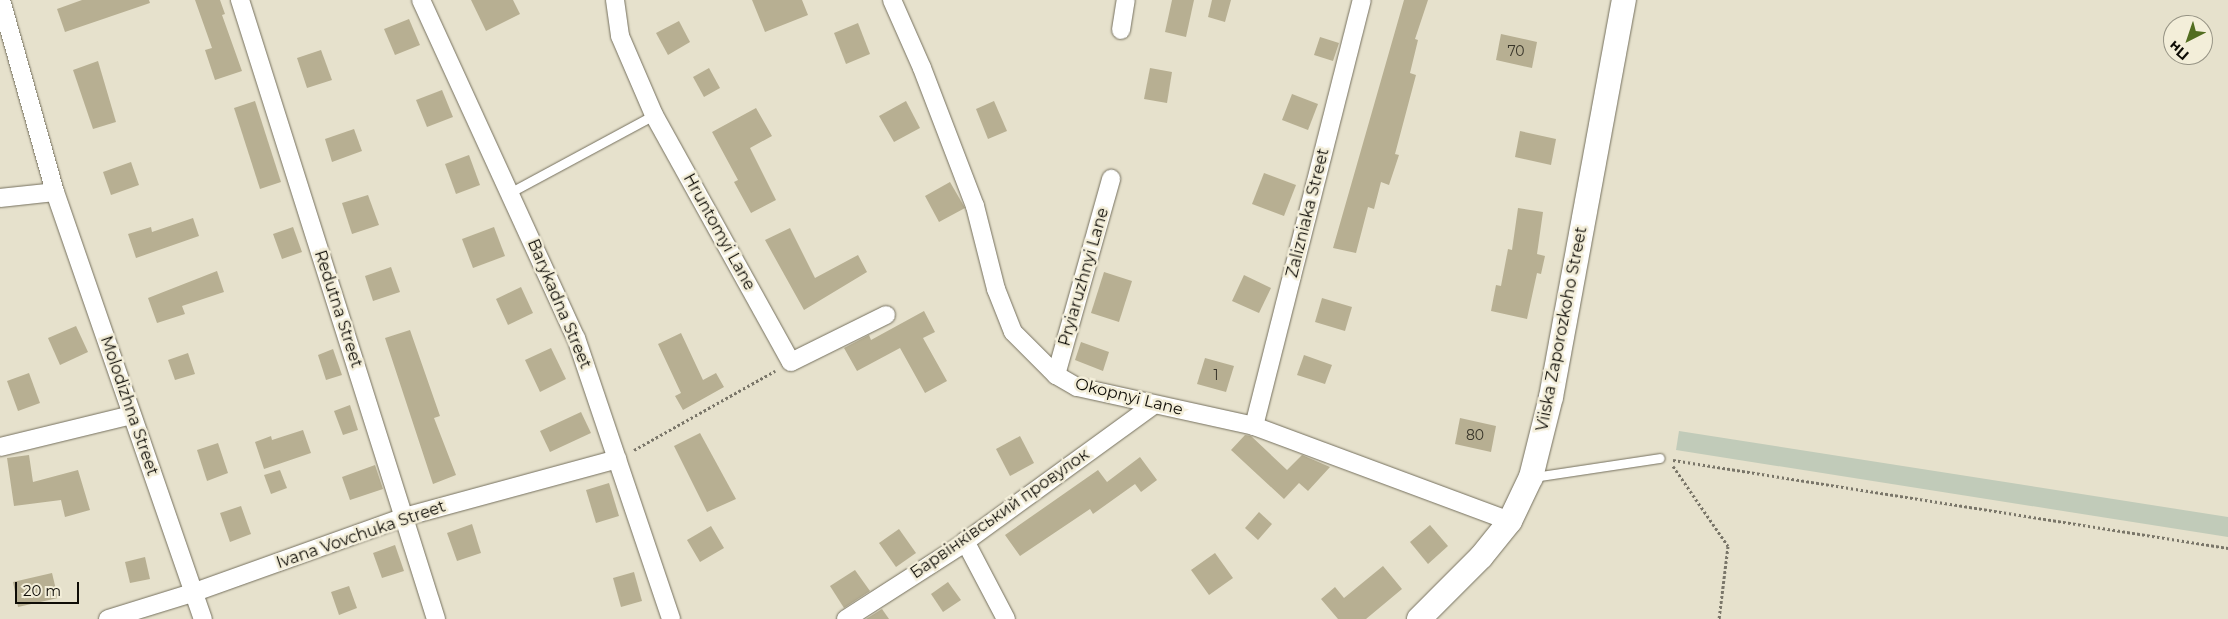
<!DOCTYPE html>
<html>
<head>
<meta charset="utf-8">
<style>
  body { margin:0 }
  #map { position:relative; width:2228px; height:619px; overflow:hidden; background:#e6e1cc; font-family:Montserrat,sans-serif }
  div>[style] { position:absolute }
  .green>* { inset:0; background:#c1cbb9 }
  .building>* { inset:0; background:#b7af92 }
  .path>* { height:3px; margin-top:-1.5px; transform-origin:0; background:repeating-linear-gradient(90deg,#7a7669 0 2.5px,transparent 0 5px) }
  .roads { filter:drop-shadow(0 0 1px #75705e) drop-shadow(0 0 1px #75705e) }
  .lane>* { height:9px; margin:-4.5px; padding:0 4.5px; transform-origin:4.5px; border-radius:4.5px; background:#fff }
  .street>* { height:18px; margin:-9px; padding:0 9px; transform-origin:9px; border-radius:9px; background:#fff }
  .secondary>* { height:24px; margin:-12px; padding:0 12px; transform-origin:12px; border-radius:12px; background:#fff }
  span { translate:-50% -50%; white-space:nowrap; text-align:center; line-height:1.15; -webkit-text-stroke:5px #f3eed9; paint-order:stroke }
  .number-label { font-size:14px; color:#383529 }
  .number-label span { -webkit-text-stroke-width:0 }
  .street-label { font-size:16px; color:#0e0c06 }
  .north { position:absolute; left:2163px; top:15px; width:50px; height:50px; box-sizing:border-box; background:#f3eed9; border:1px solid #979485; border-radius:50%; rotate:221deg; font-size:14px; font-weight:700; line-height:20px; text-align:center; color:#0e0c06 }
  .north::after { content:''; display:block; margin:auto; width:18px; height:22px; background:#526d20; clip-path:polygon(50% 0,100% 100%,50% 72%,0 100%) }
  .scale { position:absolute; left:15px; top:582px; width:64px; height:22px; box-sizing:border-box; border:2px solid #0e0c06; border-top:0; padding-left:6px; font-size:15px; line-height:18px; white-space:nowrap; color:#0e0c06; -webkit-text-stroke:4px #f3eed9; paint-order:stroke }
</style>
</head>
<body>
<div id="map">
  <div class="green">
    <i style="clip-path:polygon(1679px 431px,2228px 517px,2228px 537px,1676px 450px)"></i>
  </div>
  <div class="building">
    <i style="clip-path:polygon(82px 0,149px 0,150px 3px,65px 32px,57px 9px)"></i>
    <i style="clip-path:polygon(195px 0,220px 0,225px 14px,222px 15px,242px 71px,215px 80px,205px 50px,212px 48px)"></i>
    <i style="clip-path:polygon(471px 0,513px 0,520px 14px,486px 31px)"></i>
    <i style="clip-path:polygon(752px 0,802px 0,808px 15px,765px 32px)"></i>
    <i style="clip-path:polygon(1172px 0,1194px 0,1186px 37px,1165px 32px)"></i>
    <i style="clip-path:polygon(1212px 0,1231px 0,1225px 22px,1208px 17px)"></i>
    <i style="clip-path:polygon(1404px 0,1428px 0,1415px 39px,1418px 40px,1410px 73px,1416px 75px,1395px 154px,1399px 155px,1389px 185px,1381px 182px,1374px 209px,1368px 207px,1356px 253px,1333px 248px)"></i>
    <i style="clip-path:polygon(409px 19px,420px 45px,395px 55px,384px 29px)"></i>
    <i style="clip-path:polygon(679px 21px,690px 42px,668px 55px,656px 33px)"></i>
    <i style="clip-path:polygon(858px 23px,870px 54px,846px 64px,834px 33px)"></i>
    <i style="clip-path:polygon(1501px 34px,1537px 42px,1532px 68px,1496px 60px)"></i>
    <i style="clip-path:polygon(1320px 37px,1339px 43px,1333px 61px,1314px 55px)"></i>
    <i style="clip-path:polygon(321px 50px,332px 80px,307px 88px,297px 58px)"></i>
    <i style="clip-path:polygon(98px 61px,116px 122px,93px 129px,73px 70px)"></i>
    <i style="clip-path:polygon(709px 68px,720px 88px,704px 97px,693px 77px)"></i>
    <i style="clip-path:polygon(1150px 68px,1172px 72px,1167px 103px,1144px 99px)"></i>
    <i style="clip-path:polygon(442px 90px,453px 117px,427px 127px,416px 100px)"></i>
    <i style="clip-path:polygon(1292px 94px,1318px 104px,1308px 130px,1282px 120px)"></i>
    <i style="clip-path:polygon(255px 101px,281px 182px,260px 189px,234px 108px)"></i>
    <i style="clip-path:polygon(906px 101px,920px 128px,894px 142px,879px 116px)"></i>
    <i style="clip-path:polygon(994px 101px,1007px 131px,988px 139px,976px 109px)"></i>
    <i style="clip-path:polygon(756px 108px,772px 136px,750px 148px,776px 200px,751px 213px,734px 182px,738px 180px,712px 132px)"></i>
    <i style="clip-path:polygon(354px 129px,362px 151px,332px 162px,325px 139px)"></i>
    <i style="clip-path:polygon(1520px 131px,1556px 139px,1551px 165px,1515px 157px)"></i>
    <i style="clip-path:polygon(469px 155px,480px 185px,456px 194px,445px 164px)"></i>
    <i style="clip-path:polygon(131px 162px,139px 185px,111px 195px,103px 172px)"></i>
    <i style="clip-path:polygon(1264px 173px,1296px 185px,1284px 216px,1252px 204px)"></i>
    <i style="clip-path:polygon(950px 182px,965px 208px,939px 222px,925px 196px)"></i>
    <i style="clip-path:polygon(368px 195px,379px 225px,352px 234px,342px 203px)"></i>
    <i style="clip-path:polygon(1518px 208px,1543px 212px,1537px 254px,1545px 256px,1541px 274px,1537px 273px,1527px 319px,1491px 311px,1496px 285px,1501px 286px,1508px 249px,1512px 250px)"></i>
    <i style="clip-path:polygon(193px 218px,199px 236px,136px 258px,128px 234px,151px 227px,152px 232px)"></i>
    <i style="clip-path:polygon(293px 227px,302px 252px,282px 259px,273px 234px)"></i>
    <i style="clip-path:polygon(494px 227px,505px 256px,473px 268px,462px 239px)"></i>
    <i style="clip-path:polygon(790px 228px,815px 278px,858px 255px,867px 272px,804px 310px,765px 240px)"></i>
    <i style="clip-path:polygon(391px 267px,400px 292px,373px 301px,365px 276px)"></i>
    <i style="clip-path:polygon(217px 271px,224px 292px,182px 306px,185px 314px,157px 323px,148px 298px)"></i>
    <i style="clip-path:polygon(1104px 272px,1132px 281px,1119px 322px,1091px 313px)"></i>
    <i style="clip-path:polygon(1244px 275px,1271px 288px,1259px 313px,1232px 301px)"></i>
    <i style="clip-path:polygon(521px 287px,533px 313px,508px 325px,496px 299px)"></i>
    <i style="clip-path:polygon(1322px 298px,1352px 307px,1345px 331px,1315px 322px)"></i>
    <i style="clip-path:polygon(924px 311px,935px 332px,923px 338px,947px 381px,925px 393px,900px 348px,857px 371px,844px 348px,869px 335px,871px 340px)"></i>
    <i style="clip-path:polygon(76px 326px,88px 352px,60px 365px,48px 338px)"></i>
    <i style="clip-path:polygon(410px 330px,440px 416px,434px 418px,456px 475px,433px 484px,385px 338px)"></i>
    <i style="clip-path:polygon(681px 333px,703px 380px,716px 373px,724px 387px,683px 410px,675px 396px,681px 393px,658px 344px)"></i>
    <i style="clip-path:polygon(1081px 342px,1109px 352px,1103px 371px,1075px 360px)"></i>
    <i style="clip-path:polygon(551px 348px,566px 379px,540px 392px,525px 360px)"></i>
    <i style="clip-path:polygon(333px 349px,342px 375px,326px 380px,318px 355px)"></i>
    <i style="clip-path:polygon(188px 353px,195px 374px,175px 380px,168px 360px)"></i>
    <i style="clip-path:polygon(1304px 355px,1332px 365px,1325px 384px,1297px 375px)"></i>
    <i style="clip-path:polygon(1205px 358px,1234px 366px,1226px 392px,1197px 384px)"></i>
    <i style="clip-path:polygon(29px 373px,40px 403px,18px 411px,7px 381px)"></i>
    <i style="clip-path:polygon(350px 405px,358px 430px,343px 435px,334px 411px)"></i>
    <i style="clip-path:polygon(581px 412px,591px 433px,550px 452px,540px 431px)"></i>
    <i style="clip-path:polygon(1460px 418px,1496px 426px,1491px 452px,1455px 444px)"></i>
    <i style="clip-path:polygon(303px 430px,311px 453px,264px 469px,255px 442px,271px 436px,272px 440px)"></i>
    <i style="clip-path:polygon(700px 433px,736px 499px,707px 512px,674px 446px)"></i>
    <i style="clip-path:polygon(1245px 435px,1251px 436px,1287px 470px,1302px 455px,1330px 467px,1308px 491px,1299px 483px,1284px 499px,1231px 450px)"></i>
    <i style="clip-path:polygon(1020px 436px,1034px 463px,1010px 476px,996px 449px)"></i>
    <i style="clip-path:polygon(218px 443px,228px 473px,207px 481px,197px 450px)"></i>
    <i style="clip-path:polygon(29px 455px,33px 482px,78px 470px,90px 510px,65px 517px,61px 500px,14px 506px,7px 458px)"></i>
    <i style="clip-path:polygon(1140px 457px,1157px 480px,1141px 492px,1135px 484px,1093px 514px,1090px 509px,1020px 556px,1005px 535px,1098px 470px,1107px 482px)"></i>
    <i style="clip-path:polygon(375px 465px,383px 489px,350px 500px,342px 477px)"></i>
    <i style="clip-path:polygon(280px 470px,287px 488px,271px 494px,264px 475px)"></i>
    <i style="clip-path:polygon(609px 483px,619px 516px,596px 523px,586px 490px)"></i>
    <i style="clip-path:polygon(241px 506px,251px 534px,230px 542px,220px 513px)"></i>
    <i style="clip-path:polygon(1259px 512px,1272px 524px,1258px 540px,1245px 528px)"></i>
    <i style="clip-path:polygon(472px 524px,481px 553px,457px 561px,447px 533px)"></i>
    <i style="clip-path:polygon(1430px 525px,1448px 546px,1428px 564px,1410px 542px)"></i>
    <i style="clip-path:polygon(711px 526px,724px 548px,700px 562px,687px 540px)"></i>
    <i style="clip-path:polygon(899px 529px,916px 553px,896px 567px,879px 543px)"></i>
    <i style="clip-path:polygon(395px 545px,404px 571px,382px 578px,373px 553px)"></i>
    <i style="clip-path:polygon(1215px 553px,1233px 578px,1209px 595px,1191px 570px)"></i>
    <i style="clip-path:polygon(145px 557px,150px 579px,130px 583px,125px 562px)"></i>
    <i style="clip-path:polygon(1383px 566px,1402px 589px,1366px 619px,1338px 619px,1321px 599px,1335px 587px,1344px 598px)"></i>
    <i style="clip-path:polygon(855px 570px,870px 591px,844px 608px,830px 586px)"></i>
    <i style="clip-path:polygon(634px 572px,642px 601px,621px 607px,613px 578px)"></i>
    <i style="clip-path:polygon(52px 573px,58px 598px,18px 607px,13px 582px)"></i>
    <i style="clip-path:polygon(948px 582px,961px 600px,943px 612px,931px 594px)"></i>
    <i style="clip-path:polygon(349px 586px,357px 608px,339px 615px,331px 592px)"></i>
    <i style="clip-path:polygon(882px 609px,889px 619px,866px 619px)"></i>
  </div>
  <div class="path">
    <i style="left:634px;top:450px;width:162px;rotate:-29.3deg"></i>
    <i style="left:1673px;top:460px;width:562px;rotate:9.01deg"></i>
    <i style="left:1673px;top:466px;width:97px;rotate:55.5deg"></i>
    <i style="left:1728px;top:546px;width:74px;rotate:97deg"></i>
  </div>
  <div class="roads">
    <div class="lane">
      <i style="left:511px;top:192px;width:162px;rotate:-28.3deg"></i>
      <i style="left:1534px;top:477px;width:127px;rotate:-8.6deg"></i>
    </div>
    <div class="street">
      <i style="left:1px;top:0;width:199px;rotate:74.3deg"></i>
      <i style="left:55px;top:192px;width:452px;rotate:70.9deg"></i>
      <i style="left:240px;top:0;width:649px;rotate:72.43deg"></i>
      <i style="left:421px;top:0;width:372px;rotate:65.4deg"></i>
      <i style="left:576px;top:338px;width:297px;rotate:71.3deg"></i>
      <i style="left:615px;top:0;width:36px;rotate:82deg"></i>
      <i style="left:620px;top:36px;width:86px;rotate:66.7deg"></i>
      <i style="left:654px;top:115px;width:282px;rotate:61deg"></i>
      <i style="left:791px;top:362px;width:106px;rotate:-26.3deg"></i>
      <i style="left:892px;top:0;width:74px;rotate:66.2deg"></i>
      <i style="left:922px;top:68px;width:148px;rotate:69deg"></i>
      <i style="left:975px;top:206px;width:86px;rotate:75.8deg"></i>
      <i style="left:996px;top:289px;width:46px;rotate:68.4deg"></i>
      <i style="left:1013px;top:332px;width:61px;rotate:45deg"></i>
      <i style="left:1056px;top:375px;width:24px;rotate:30deg"></i>
      <i style="left:1077px;top:387px;width:181px;rotate:12.4deg"></i>
      <i style="left:1254px;top:426px;width:273px;rotate:20.4deg"></i>
      <i style="left:1121px;top:30px;width:30px;rotate:-81deg"></i>
      <i style="left:0;top:198px;width:55px;rotate:-6.2deg"></i>
      <i style="left:1056px;top:375px;width:204px;rotate:-74.3deg"></i>
      <i style="left:1254px;top:426px;width:439px;rotate:-75.8deg"></i>
      <i style="left:0;top:447px;width:135px;rotate:-13.7deg"></i>
      <i style="left:965px;top:541px;width:88px;rotate:62.3deg"></i>
      <i style="left:108px;top:619px;width:91px;rotate:-17.2deg"></i>
      <i style="left:195px;top:592px;width:222px;rotate:-19.7deg"></i>
      <i style="left:404px;top:517px;width:221px;rotate:-15.2deg"></i>
      <i style="left:846px;top:619px;width:133px;rotate:-32.7deg"></i>
      <i style="left:958px;top:547px;width:240px;rotate:-36deg"></i>
    </div>
    <div class="secondary">
      <i style="left:1419px;top:619px;width:88px;rotate:-45deg"></i>
      <i style="left:1481px;top:557px;width:46px;rotate:-51.1deg"></i>
      <i style="left:1510px;top:521px;width:49px;rotate:-64.5deg"></i>
      <i style="left:1531px;top:477px;width:82px;rotate:-76deg"></i>
      <i style="left:1551px;top:397px;width:404px;rotate:-79.6deg"></i>
    </div>
  </div>
  <div class="number-label">
    <span style="left:1516px;top:51px">70</span>
    <span style="left:1216px;top:375px">1</span>
    <span style="left:1475px;top:435px">80</span>
  </div>
  <div class="street-label">
    <span style="left:1308px;top:213px;rotate:-76deg">Zalizniaka Street</span>
    <span style="left:719px;top:232px;rotate:61deg">Hruntomyi Lane</span>
    <span style="left:1084px;top:277px;rotate:-74deg">Pryiaruzhnyi Lane</span>
    <span style="left:559px;top:304px;rotate:67deg">Barykadna Street</span>
    <span style="left:338px;top:309px;rotate:72deg">Redutna Street</span>
    <span style="left:1562px;top:329px;rotate:-79deg">Viiska Zaporozkoho Street</span>
    <span style="left:1129px;top:397px;rotate:14deg">Okopnyi Lane</span>
    <span style="left:129px;top:406px;rotate:71deg">Molodizhna Street</span>
    <span style="left:1000px;top:514px;rotate:-35deg">Барвінківський провулок</span>
    <span style="left:361px;top:535px;rotate:-19deg">Ivana Vovchuka Street</span>
  </div>
  <div class="north">Пн</div>
  <div class="scale">20 m</div>
</div>
</body>
</html>
